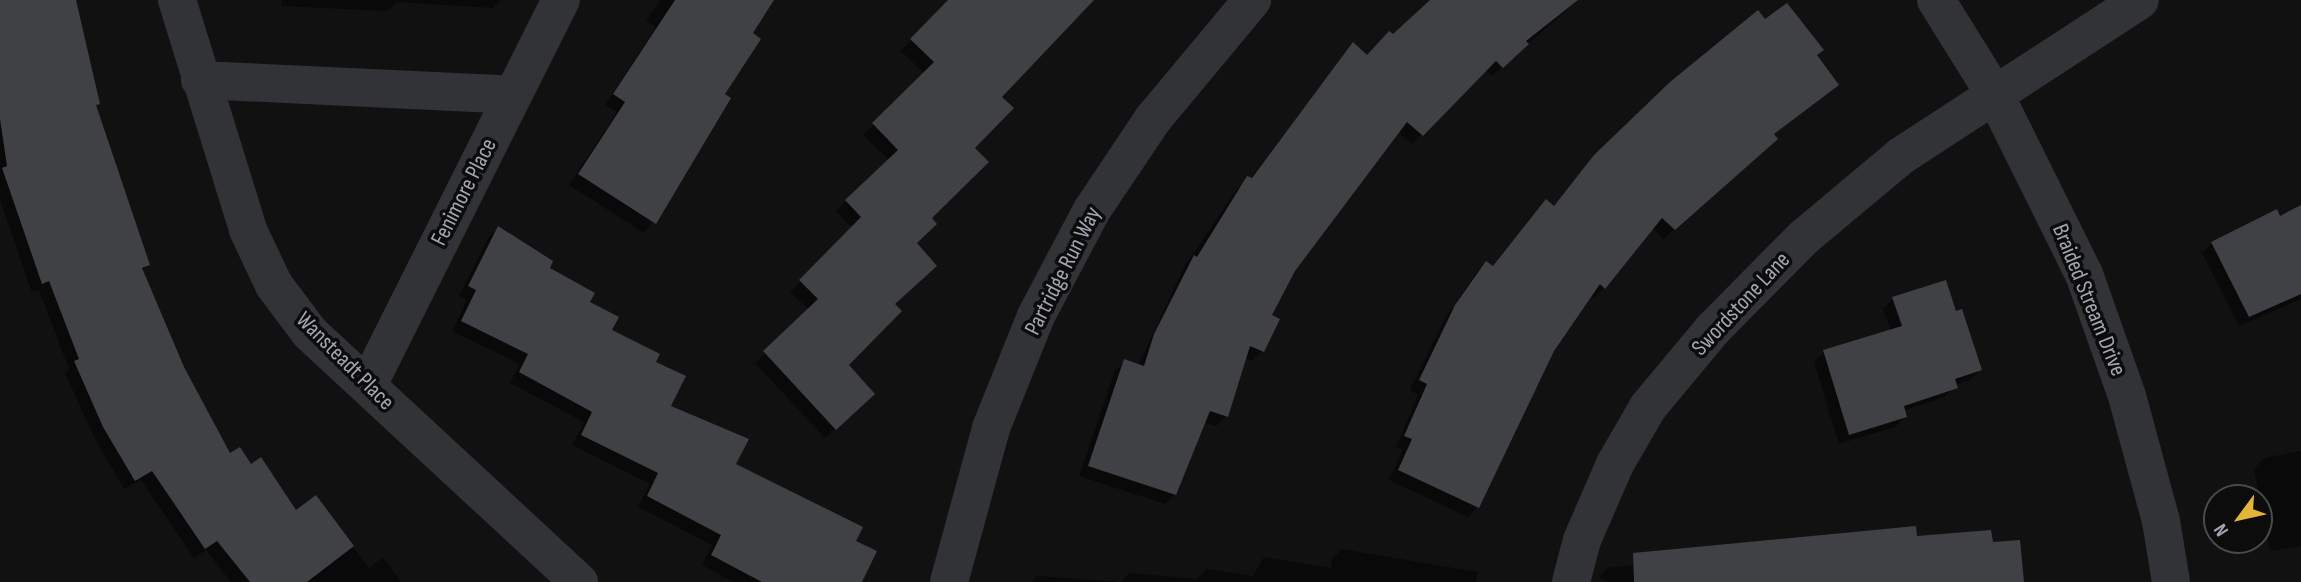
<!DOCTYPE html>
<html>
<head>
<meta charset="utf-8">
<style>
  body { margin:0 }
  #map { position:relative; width:2301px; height:582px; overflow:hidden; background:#111112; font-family:"Sofia Sans Condensed",sans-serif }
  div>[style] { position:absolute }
  .shadow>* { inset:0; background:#0007 }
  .building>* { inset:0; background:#404145 }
  .minor>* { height:38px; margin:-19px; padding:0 19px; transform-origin:19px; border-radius:19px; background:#323337 }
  span { translate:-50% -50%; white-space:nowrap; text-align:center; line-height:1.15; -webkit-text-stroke:7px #0c0c0d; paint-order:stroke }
  .street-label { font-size:23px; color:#a3a7b2 }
  .north { position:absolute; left:2203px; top:484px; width:70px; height:70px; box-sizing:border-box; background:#0c0c0d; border:2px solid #484a4f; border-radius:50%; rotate:237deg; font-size:19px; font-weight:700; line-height:28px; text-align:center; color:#a3a7b2 }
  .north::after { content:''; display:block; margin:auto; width:24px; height:32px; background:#e3b438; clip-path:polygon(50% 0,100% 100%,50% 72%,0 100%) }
</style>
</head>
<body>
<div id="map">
  <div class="shadow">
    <i style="clip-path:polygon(0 0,73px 0,98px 103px,95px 107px,148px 265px,142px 271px,182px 368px,230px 456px,251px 466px,296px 513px,315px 498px,369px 568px,383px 557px,401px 582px,231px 582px,206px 550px,194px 558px,141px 480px,124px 489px,94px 437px,65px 373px,69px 369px,39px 290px,32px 292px,0 200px)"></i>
    <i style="clip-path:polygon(282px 0,501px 0,493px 8px,397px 2px,387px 11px,281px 6px)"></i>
    <i style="clip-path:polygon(660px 0,764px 0,683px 169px,688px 172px,644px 233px,569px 185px,617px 112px,605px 105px,656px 27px,646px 21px)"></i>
    <i style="clip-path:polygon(948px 0,1087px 0,1000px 97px,915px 243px,893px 305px,846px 365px,863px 403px,825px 438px,755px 363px,809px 310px,790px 292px,852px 228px,836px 211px,889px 160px,863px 135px,925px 74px,901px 51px)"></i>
    <i style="clip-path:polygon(1433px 0,1578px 0,1492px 76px,1485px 70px,1412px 144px,1398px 132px,1293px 270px,1269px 316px,1278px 320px,1262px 351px,1252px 361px,1245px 358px,1226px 416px,1216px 426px,1204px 422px,1175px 494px,1165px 504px,1079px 476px,1115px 371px,1125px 361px,1138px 366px,1184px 267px,1238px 188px,1250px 179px,1353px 45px,1367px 57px)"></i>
    <i style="clip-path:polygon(1765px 22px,1816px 56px,1837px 85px,1773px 135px,1766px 149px,1663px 239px,1652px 227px,1604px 288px,1594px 298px,1590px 295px,1553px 350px,1478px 507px,1468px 517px,1389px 480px,1403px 449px,1396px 447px,1418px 395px,1410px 390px,1446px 317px,1476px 273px,1486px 263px,1492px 268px,1546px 201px,1553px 207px,1585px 168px)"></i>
    <i style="clip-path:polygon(2301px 207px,2301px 299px,2239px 326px,2202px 253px,2212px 243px)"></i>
    <i style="clip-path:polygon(498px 228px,588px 303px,610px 331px,654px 363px,668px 407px,734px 465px,854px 542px,860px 582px,733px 582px,702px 565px,712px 545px,638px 507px,650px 484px,572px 445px,584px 422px,510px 383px,520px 364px,452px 331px,467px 300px,459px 296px,488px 238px)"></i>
    <i style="clip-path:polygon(1893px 299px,1954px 313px,1980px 370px,1970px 380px,1955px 385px,1945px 397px,1903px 411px,1905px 417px,1895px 427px,1839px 444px,1814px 362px,1824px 352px,1891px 332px,1883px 309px)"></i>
    <i style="clip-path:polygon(2301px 451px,2301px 546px,2270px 551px,2254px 469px,2264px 458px)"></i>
    <i style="clip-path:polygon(1915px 528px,1915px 538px,1991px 544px,2022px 582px,1610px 582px,1599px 577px,1608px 568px,1651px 563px,1662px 553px)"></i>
    <i style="clip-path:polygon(1342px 549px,1478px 572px,1476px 582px,1031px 582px,1037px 576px,1121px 582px,1129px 573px,1197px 579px,1207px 569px,1253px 576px,1264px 557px,1331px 568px,1332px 559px)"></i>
  </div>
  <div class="building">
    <i style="clip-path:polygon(0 0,76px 0,100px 104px,96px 105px,150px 265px,142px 268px,184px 367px,230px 453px,240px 447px,251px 464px,261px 457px,296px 510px,316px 495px,354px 546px,307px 582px,250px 582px,217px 541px,205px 549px,152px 471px,135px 481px,103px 427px,74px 361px,79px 359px,49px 281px,42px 284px,2px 168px,7px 166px,0 119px)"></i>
    <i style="clip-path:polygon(675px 0,774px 0,753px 33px,761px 39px,725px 94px,731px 98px,656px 224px,578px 174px,625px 102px,613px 94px)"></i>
    <i style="clip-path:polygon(948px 0,1094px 0,1002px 97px,1014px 108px,975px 148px,989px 162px,932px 218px,937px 224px,917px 243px,937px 266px,895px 304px,902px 311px,849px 365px,875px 394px,836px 430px,763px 351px,818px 299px,799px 280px,861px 217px,845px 200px,898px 150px,872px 123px,934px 62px,910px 39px)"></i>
    <i style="clip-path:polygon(1430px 0,1578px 0,1526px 41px,1529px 44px,1503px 68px,1496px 61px,1423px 136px,1407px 122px,1295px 271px,1272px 315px,1280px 319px,1264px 352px,1250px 346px,1228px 417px,1210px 411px,1176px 495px,1088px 466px,1124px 359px,1144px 366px,1154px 334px,1194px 255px,1197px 257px,1247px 176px,1252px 178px,1353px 42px,1367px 55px,1389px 31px,1393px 34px)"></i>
    <i style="clip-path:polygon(1787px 3px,1824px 50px,1817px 55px,1839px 85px,1774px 134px,1778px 139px,1675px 230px,1662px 218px,1605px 289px,1600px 284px,1554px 351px,1479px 508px,1398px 470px,1412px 439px,1404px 436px,1427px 384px,1419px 380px,1455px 305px,1486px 261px,1493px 266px,1546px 199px,1554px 206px,1594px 155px,1670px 82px,1758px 10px,1765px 19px)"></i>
    <i style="clip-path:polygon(2301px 205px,2301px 294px,2249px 317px,2211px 242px,2277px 209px,2280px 216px)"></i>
    <i style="clip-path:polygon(498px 226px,553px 261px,550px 268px,595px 293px,590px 302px,619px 317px,612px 330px,660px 354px,656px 362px,686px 376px,671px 406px,749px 439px,736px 464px,863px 527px,856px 541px,877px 551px,862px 582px,762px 582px,711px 555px,721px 535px,647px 496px,658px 473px,581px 435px,592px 412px,519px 372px,528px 354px,461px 321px,476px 290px,468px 286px)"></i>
    <i style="clip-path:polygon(1946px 280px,1956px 311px,1962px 309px,1982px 370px,1955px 379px,1958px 388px,1904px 406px,1907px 417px,1849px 435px,1823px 350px,1902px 326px,1892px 297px)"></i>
    <i style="clip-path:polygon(1916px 526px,1917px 536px,1991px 530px,1993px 542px,2020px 540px,2024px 582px,1634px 582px,1633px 553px)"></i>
  </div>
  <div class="minor">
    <i style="left:177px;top:0;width:241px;rotate:72.8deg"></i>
    <i style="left:248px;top:230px;width:61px;rotate:64.7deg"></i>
    <i style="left:274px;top:285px;width:60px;rotate:53.1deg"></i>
    <i style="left:310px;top:333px;width:367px;rotate:42.8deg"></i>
    <i style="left:1936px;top:0;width:110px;rotate:58.1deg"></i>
    <i style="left:1994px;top:93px;width:202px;rotate:63.6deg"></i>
    <i style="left:2084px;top:274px;width:129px;rotate:70.6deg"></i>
    <i style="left:2127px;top:396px;width:130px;rotate:74.8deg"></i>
    <i style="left:2161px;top:521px;width:62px;rotate:80.7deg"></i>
    <i style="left:200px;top:80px;width:313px;rotate:2.7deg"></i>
    <i style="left:368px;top:385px;width:431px;rotate:-63.4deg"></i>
    <i style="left:949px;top:582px;width:160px;rotate:-74.7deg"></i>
    <i style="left:991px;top:428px;width:121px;rotate:-68.1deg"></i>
    <i style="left:1036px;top:316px;width:120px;rotate:-62.2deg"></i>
    <i style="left:1092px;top:210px;width:110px;rotate:-56.2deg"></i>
    <i style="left:1153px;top:119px;width:155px;rotate:-50.2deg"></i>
    <i style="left:1571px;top:582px;width:43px;rotate:-75.3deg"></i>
    <i style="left:1582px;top:540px;width:83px;rotate:-66.5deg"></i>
    <i style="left:1615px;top:464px;width:66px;rotate:-59.9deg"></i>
    <i style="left:1648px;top:407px;width:102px;rotate:-50.2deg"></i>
    <i style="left:1713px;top:329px;width:128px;rotate:-45.3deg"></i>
    <i style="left:1803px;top:238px;width:128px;rotate:-39.9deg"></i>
    <i style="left:1901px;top:156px;width:285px;rotate:-33.1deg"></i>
  </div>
  <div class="street-label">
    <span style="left:464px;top:192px;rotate:-63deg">Fenimore Place</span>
    <span style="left:1063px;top:271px;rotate:-63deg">Partridge Run Way</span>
    <span style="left:2089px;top:300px;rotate:68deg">Braided Stream Drive</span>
    <span style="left:1741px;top:304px;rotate:-47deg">Swordstone Lane</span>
    <span style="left:345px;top:361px;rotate:45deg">Wansteadt Place</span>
  </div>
  <div class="north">N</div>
</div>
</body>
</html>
